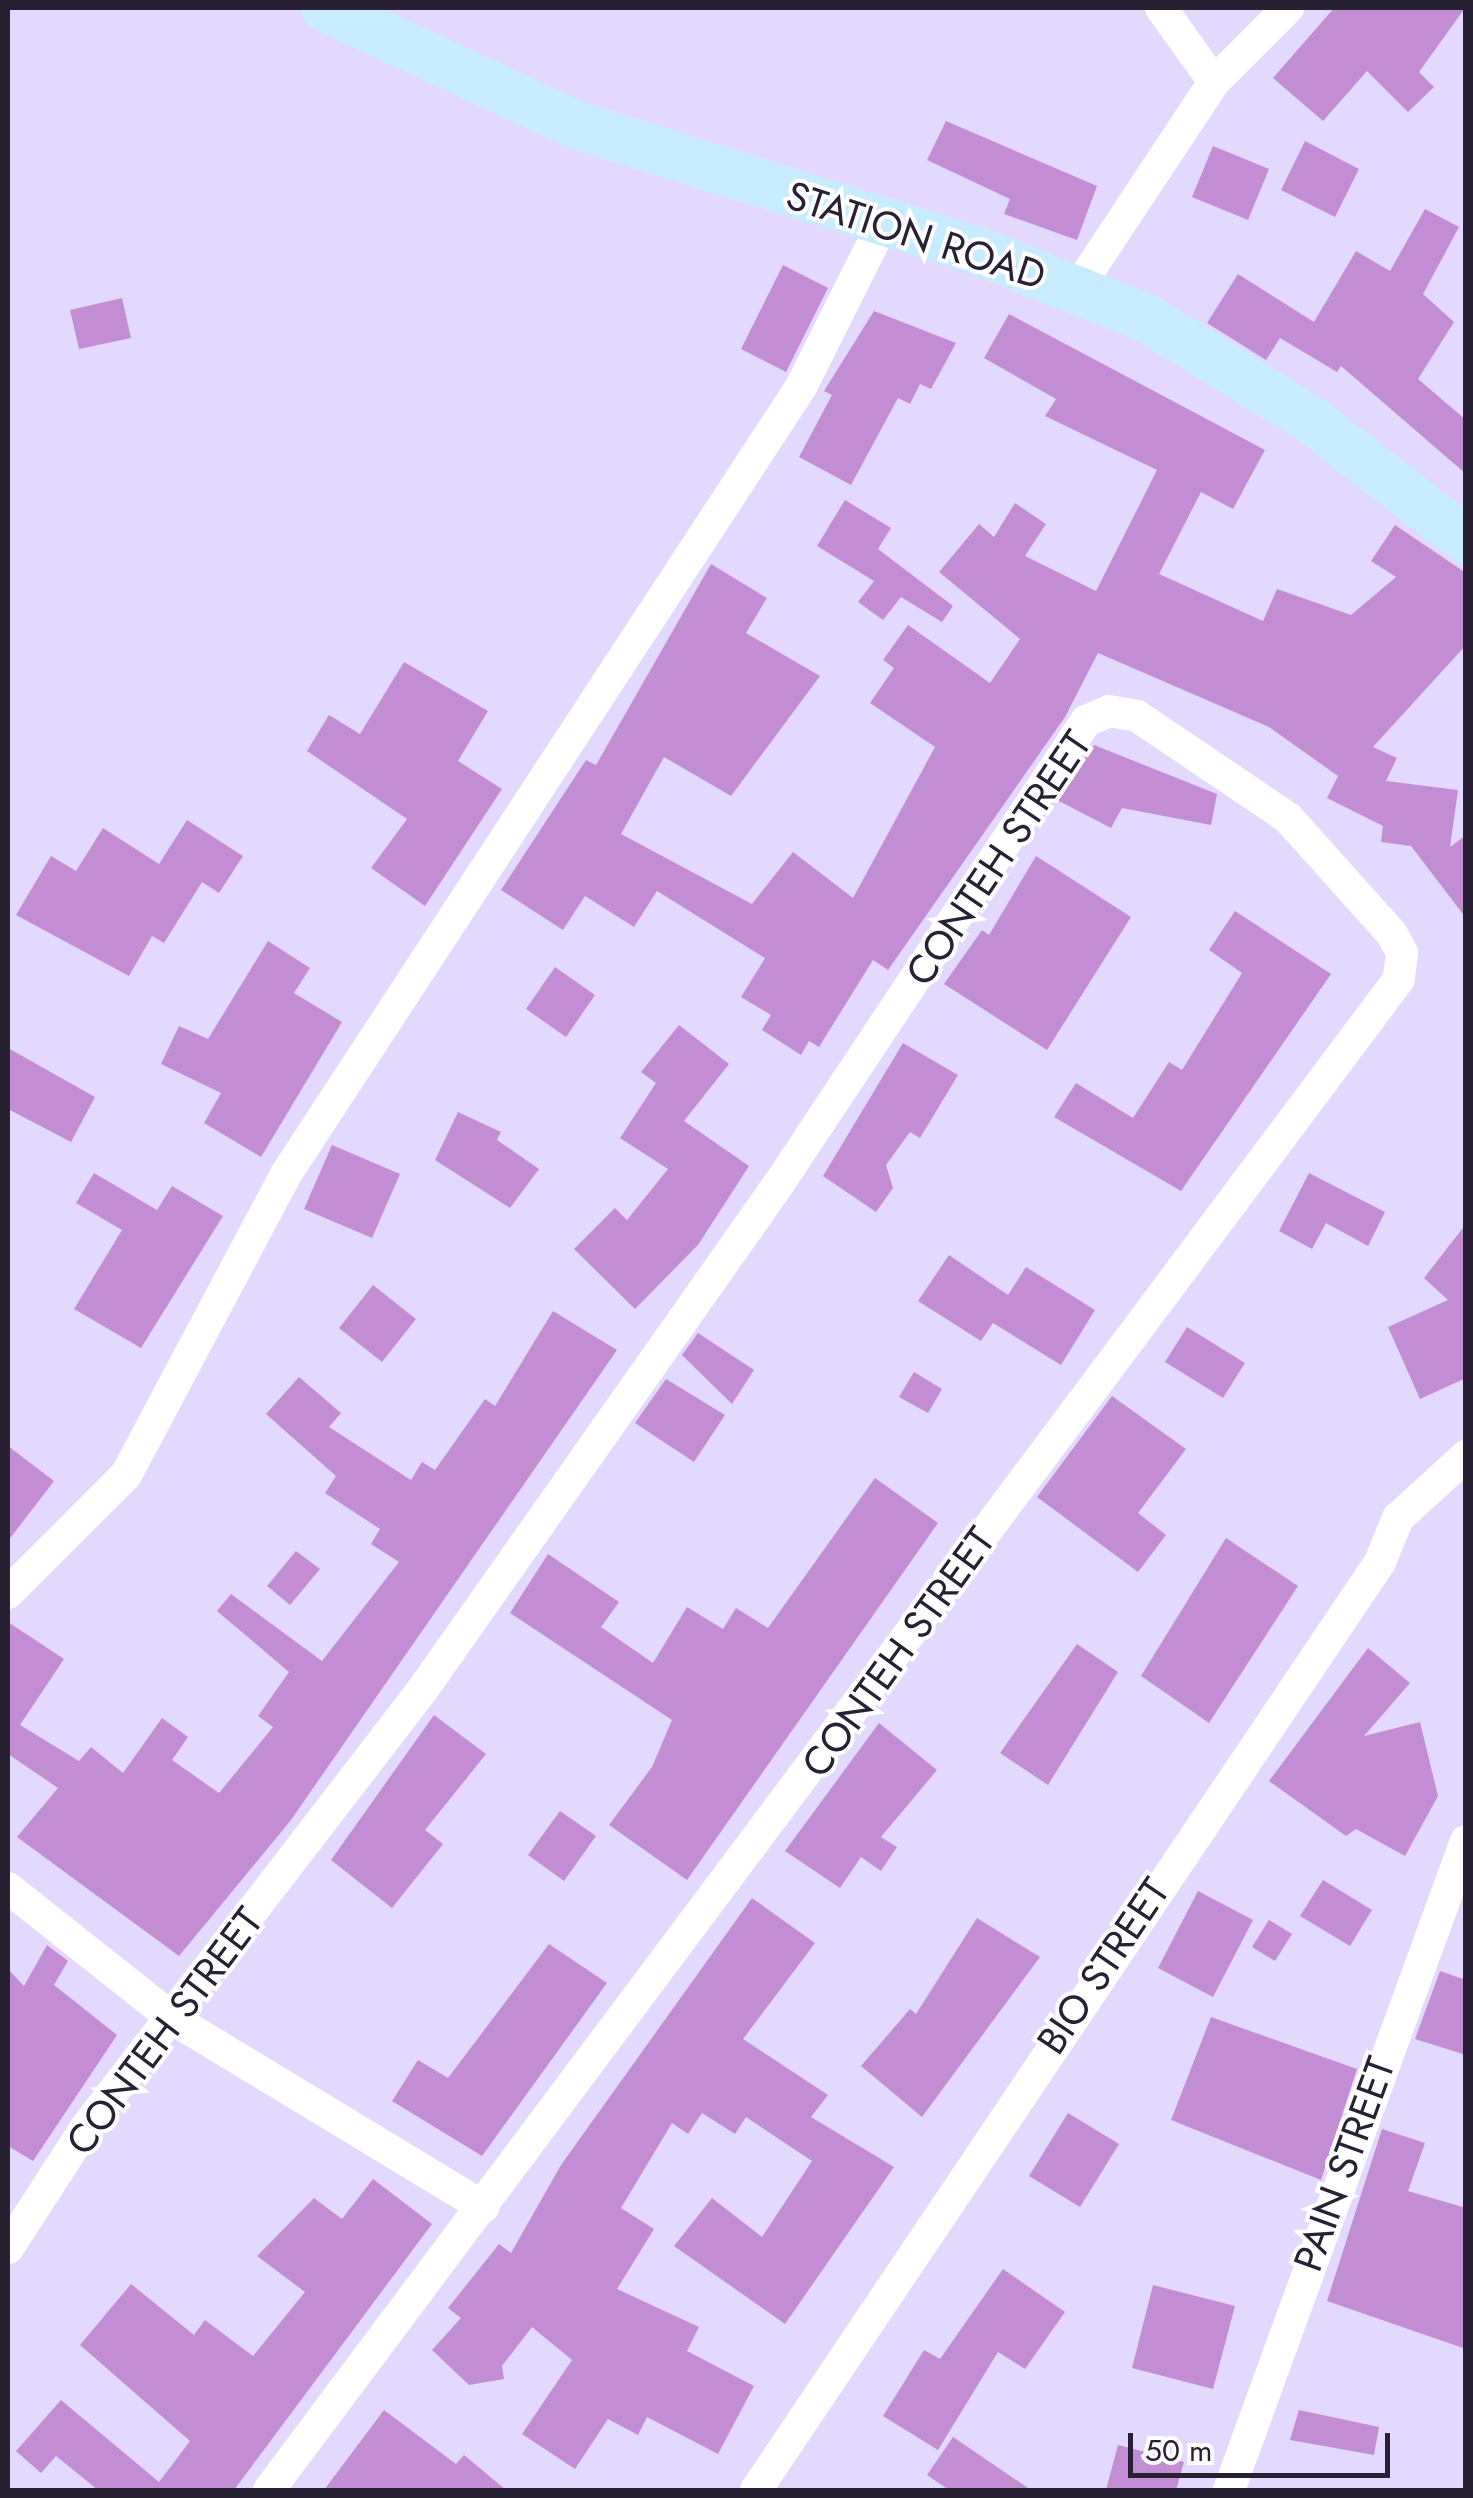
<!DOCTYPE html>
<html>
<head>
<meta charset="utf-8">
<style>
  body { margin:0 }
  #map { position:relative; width:1473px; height:2498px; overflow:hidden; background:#e3d9ff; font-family:Jost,sans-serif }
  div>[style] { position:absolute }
  .building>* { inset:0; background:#c28dd3 }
  .street>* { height:32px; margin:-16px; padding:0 16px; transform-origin:16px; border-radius:16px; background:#fff }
  .secondary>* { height:48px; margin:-24px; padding:0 24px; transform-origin:24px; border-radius:24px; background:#c7ebff }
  span { translate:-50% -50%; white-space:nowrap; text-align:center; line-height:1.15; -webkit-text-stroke:8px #fff; paint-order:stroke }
  .street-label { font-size:40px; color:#272133 }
  .frame { position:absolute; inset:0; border:10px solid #272133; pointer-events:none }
  .scale { position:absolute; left:1128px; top:2433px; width:262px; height:45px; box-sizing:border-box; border:5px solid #272133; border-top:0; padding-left:12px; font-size:30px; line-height:35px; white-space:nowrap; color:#272133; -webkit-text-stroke:8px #fff; paint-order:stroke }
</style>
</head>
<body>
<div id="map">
  <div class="building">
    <i style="clip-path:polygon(1334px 8px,1465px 8px,1419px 72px,1434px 87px,1408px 112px,1367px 71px,1323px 121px,1273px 78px)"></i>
    <i style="clip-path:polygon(946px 121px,1097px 186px,1077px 240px,1004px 214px,1010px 199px,927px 160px)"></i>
    <i style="clip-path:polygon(1305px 141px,1359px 169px,1335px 217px,1281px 190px)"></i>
    <i style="clip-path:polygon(1213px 146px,1269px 169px,1248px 220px,1192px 197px)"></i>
    <i style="clip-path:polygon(1425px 209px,1459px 227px,1423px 294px,1454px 322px,1418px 379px,1466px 420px,1466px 474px,1341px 366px,1337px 372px,1280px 338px,1266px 360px,1207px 323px,1238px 274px,1314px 322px,1356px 251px,1390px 271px)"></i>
    <i style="clip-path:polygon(783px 265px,828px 288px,786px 372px,741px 349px)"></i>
    <i style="clip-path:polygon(122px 298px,131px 338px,79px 349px,70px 310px)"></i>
    <i style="clip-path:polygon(874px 311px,956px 343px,931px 389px,920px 384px,910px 404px,898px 398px,851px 485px,799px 457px,832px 395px,824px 391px)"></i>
    <i style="clip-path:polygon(1009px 314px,1265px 450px,1233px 509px,1201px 492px,1159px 574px,1263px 621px,1277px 589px,1351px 615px,1396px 577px,1371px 561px,1395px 525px,1466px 573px,1466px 645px,1373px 747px,1397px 758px,1386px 781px,1458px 790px,1450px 847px,1466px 835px,1466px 918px,1411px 846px,1381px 842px,1383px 826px,1327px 798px,1338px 776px,1269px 727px,1098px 653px,1065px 717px,888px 970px,873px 960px,819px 1047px,809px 1041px,801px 1055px,762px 1030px,771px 1015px,741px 997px,765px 958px,657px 891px,634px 927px,585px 896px,563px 930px,501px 890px,586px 760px,596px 765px,711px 564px,767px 598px,746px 633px,820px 676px,731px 796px,664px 757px,621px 834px,752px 904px,793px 852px,853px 898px,935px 747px,870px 703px,894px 668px,883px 660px,908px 625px,990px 683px,1020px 639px,939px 572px,979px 524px,994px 537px,1015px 503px,1046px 524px,1025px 556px,1096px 591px,1157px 470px,1045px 416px,1056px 399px,984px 358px)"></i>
    <i style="clip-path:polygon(845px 500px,891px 528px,878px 549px,953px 606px,942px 622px,901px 597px,883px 620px,858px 602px,874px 581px,817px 546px)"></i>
    <i style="clip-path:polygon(404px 662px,488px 711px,458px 761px,502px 789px,425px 906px,371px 868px,407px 819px,307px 751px,329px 715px,360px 734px)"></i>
    <i style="clip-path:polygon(1094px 745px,1217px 794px,1211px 825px,1122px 808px,1111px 828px,1057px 800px)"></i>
    <i style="clip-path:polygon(187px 820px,243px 856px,219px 893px,202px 882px,164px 943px,152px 936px,129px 976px,16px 915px,51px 856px,76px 871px,103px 828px,159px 864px)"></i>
    <i style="clip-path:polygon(1036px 856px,1131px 917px,1047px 1050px,944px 984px,982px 930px,989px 935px)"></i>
    <i style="clip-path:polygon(1235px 911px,1331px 974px,1181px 1191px,1054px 1117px,1076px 1083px,1133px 1118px,1169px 1062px,1182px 1070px,1242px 973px,1209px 950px)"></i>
    <i style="clip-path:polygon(268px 941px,310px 968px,294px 993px,342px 1022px,261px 1157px,204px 1123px,221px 1093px,161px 1064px,179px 1026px,208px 1039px)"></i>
    <i style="clip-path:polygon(555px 967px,595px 995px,566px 1037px,526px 1009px)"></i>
    <i style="clip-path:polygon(679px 1025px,729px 1064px,684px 1121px,749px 1166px,698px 1245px,635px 1309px,574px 1249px,615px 1208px,627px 1220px,668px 1169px,620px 1138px,656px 1083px,641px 1072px)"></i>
    <i style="clip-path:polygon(903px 1043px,958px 1075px,920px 1138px,910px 1132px,886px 1165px,893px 1188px,876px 1212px,823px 1176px)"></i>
    <i style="clip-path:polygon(8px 1048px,95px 1097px,71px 1142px,8px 1109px)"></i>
    <i style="clip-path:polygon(458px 1112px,501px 1132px,497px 1140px,539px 1169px,510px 1208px,435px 1160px)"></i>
    <i style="clip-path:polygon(332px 1145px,400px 1174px,372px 1238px,304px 1209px)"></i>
    <i style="clip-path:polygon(94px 1173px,157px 1210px,172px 1186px,223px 1216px,141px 1348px,74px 1309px,122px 1230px,76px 1203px)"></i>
    <i style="clip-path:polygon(1309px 1173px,1385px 1212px,1368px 1246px,1326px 1223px,1312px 1249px,1279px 1231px)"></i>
    <i style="clip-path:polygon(1466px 1224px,1466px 1378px,1420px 1399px,1388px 1327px,1448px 1300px,1424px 1278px)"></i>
    <i style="clip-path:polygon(949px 1255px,1008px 1295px,1026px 1267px,1095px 1310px,1061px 1365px,993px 1323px,981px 1341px,918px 1301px)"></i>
    <i style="clip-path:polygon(373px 1285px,416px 1319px,382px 1362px,339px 1328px)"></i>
    <i style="clip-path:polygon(553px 1311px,617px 1350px,291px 1820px,179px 1956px,17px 1837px,58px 1788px,8px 1754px,8px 1622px,64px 1659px,20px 1725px,79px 1761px,91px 1747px,123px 1773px,162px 1718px,188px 1737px,172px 1760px,219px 1793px,273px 1727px,258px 1716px,289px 1672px,217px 1611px,231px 1594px,322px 1661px,399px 1562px,371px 1544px,380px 1529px,325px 1493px,336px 1476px,266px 1414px,299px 1377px,341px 1413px,329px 1427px,411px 1480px,422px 1462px,435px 1470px,485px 1399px,495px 1406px)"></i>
    <i style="clip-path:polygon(1187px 1327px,1245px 1363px,1223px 1398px,1165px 1362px)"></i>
    <i style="clip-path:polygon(698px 1333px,754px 1370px,732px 1404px,682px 1355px)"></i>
    <i style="clip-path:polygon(914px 1372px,942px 1389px,928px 1413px,899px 1397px)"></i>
    <i style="clip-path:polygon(666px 1379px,725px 1415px,694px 1462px,635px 1423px)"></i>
    <i style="clip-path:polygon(1112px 1396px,1186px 1449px,1138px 1513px,1166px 1535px,1138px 1572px,1037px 1497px)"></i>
    <i style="clip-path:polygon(8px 1446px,54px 1481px,8px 1541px)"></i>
    <i style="clip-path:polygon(875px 1478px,938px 1523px,687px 1880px,609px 1825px,652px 1767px,672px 1720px,510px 1613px,548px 1554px,619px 1602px,601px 1627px,653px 1663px,687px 1607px,723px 1629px,736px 1608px,768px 1628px)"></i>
    <i style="clip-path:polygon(1226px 1538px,1298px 1586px,1209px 1723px,1141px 1676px)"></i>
    <i style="clip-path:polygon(296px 1551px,320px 1569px,290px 1605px,267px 1586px)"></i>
    <i style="clip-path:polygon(1077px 1644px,1118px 1672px,1048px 1785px,1000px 1753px)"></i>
    <i style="clip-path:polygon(1368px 1648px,1410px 1683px,1364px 1736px,1420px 1722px,1438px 1796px,1405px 1856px,1356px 1829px,1346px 1836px,1269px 1781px)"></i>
    <i style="clip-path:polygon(434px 1715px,486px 1754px,425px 1830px,443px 1844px,392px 1908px,331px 1860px)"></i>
    <i style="clip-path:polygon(879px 1723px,937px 1770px,881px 1837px,897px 1847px,881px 1871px,861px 1857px,840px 1888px,785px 1851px)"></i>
    <i style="clip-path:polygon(560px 1811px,596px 1836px,564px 1881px,528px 1855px)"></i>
    <i style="clip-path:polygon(1323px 1880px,1372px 1910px,1350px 1946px,1300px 1916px)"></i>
    <i style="clip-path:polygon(1198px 1891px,1253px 1920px,1213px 1997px,1158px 1968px)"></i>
    <i style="clip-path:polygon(752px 1898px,815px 1943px,743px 2039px,828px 2095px,811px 2117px,894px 2167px,785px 2324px,674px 2246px,712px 2198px,762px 2237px,812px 2161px,746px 2117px,735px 2134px,702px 2113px,688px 2134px,672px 2123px,621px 2208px,654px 2229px,617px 2289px,699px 2327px,687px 2351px,754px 2386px,718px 2454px,647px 2417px,638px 2435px,608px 2419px,575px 2469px,522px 2434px,572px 2360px,532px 2327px,502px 2366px,504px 2379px,469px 2385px,432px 2350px,461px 2318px,448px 2308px,499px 2244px,511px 2253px,561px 2165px)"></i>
    <i style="clip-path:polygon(977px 1918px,1040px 1957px,922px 2117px,861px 2066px,910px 2009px,916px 2014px)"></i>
    <i style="clip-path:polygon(1269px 1920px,1292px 1934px,1275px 1961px,1252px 1947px)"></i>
    <i style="clip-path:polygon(549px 1944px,607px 1983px,482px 2156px,392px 2101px,418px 2060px,448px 2078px)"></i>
    <i style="clip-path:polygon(47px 1945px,68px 1961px,54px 1985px,117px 2035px,33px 2161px,8px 2146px,8px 1969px,24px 1986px)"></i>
    <i style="clip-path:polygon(1440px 1971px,1466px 1980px,1466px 2055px,1415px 2039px)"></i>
    <i style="clip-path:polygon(1211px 2017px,1357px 2069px,1321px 2180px,1171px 2120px)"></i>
    <i style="clip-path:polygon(1068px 2113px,1119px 2144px,1080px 2207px,1029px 2176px)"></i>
    <i style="clip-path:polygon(1382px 2129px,1425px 2143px,1408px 2191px,1466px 2208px,1466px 2349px,1327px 2301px)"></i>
    <i style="clip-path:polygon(373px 2179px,432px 2224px,234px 2490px,98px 2490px,56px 2456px,41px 2473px,16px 2451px,61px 2400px,159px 2482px,190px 2441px,80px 2345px,131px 2284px,194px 2335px,205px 2320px,253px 2356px,305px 2292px,257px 2256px,314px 2198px,342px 2219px)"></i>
    <i style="clip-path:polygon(1003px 2269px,1065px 2312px,1025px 2369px,998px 2352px,938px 2450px,883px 2416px,924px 2350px,940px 2359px)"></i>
    <i style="clip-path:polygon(1153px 2285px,1235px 2306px,1213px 2389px,1132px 2368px)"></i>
    <i style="clip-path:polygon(384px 2410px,456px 2464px,464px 2455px,506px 2490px,324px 2490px)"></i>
    <i style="clip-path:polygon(1299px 2410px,1379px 2427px,1374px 2455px,1290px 2440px)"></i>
    <i style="clip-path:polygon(953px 2437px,1031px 2490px,949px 2490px,927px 2475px)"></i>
    <i style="clip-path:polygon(1118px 2445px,1184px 2462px,1176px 2490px,1106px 2490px)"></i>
  </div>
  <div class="street">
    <i style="left:1161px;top:8px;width:91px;rotate:54.4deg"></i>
    <i style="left:1077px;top:289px;width:248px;rotate:-56.5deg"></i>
    <i style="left:1214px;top:82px;width:105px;rotate:-45deg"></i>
    <i style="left:8px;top:1593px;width:167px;rotate:-45deg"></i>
    <i style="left:126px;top:1475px;width:341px;rotate:-62deg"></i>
    <i style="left:286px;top:1174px;width:941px;rotate:-56.8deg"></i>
    <i style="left:801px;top:387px;width:186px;rotate:-63.4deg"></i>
    <i style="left:8px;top:1888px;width:211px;rotate:38.4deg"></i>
    <i style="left:173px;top:2019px;width:363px;rotate:31.2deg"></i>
    <i style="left:8px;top:2248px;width:145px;rotate:-57.1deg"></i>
    <i style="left:87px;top:2126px;width:551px;rotate:-52.44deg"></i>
    <i style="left:423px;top:1689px;width:616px;rotate:-54.84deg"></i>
    <i style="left:778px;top:1185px;width:557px;rotate:-56.42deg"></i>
    <i style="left:1086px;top:721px;width:25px;rotate:-23deg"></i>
    <i style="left:1109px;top:711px;width:28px;rotate:10deg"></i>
    <i style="left:1137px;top:716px;width:182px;rotate:34deg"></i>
    <i style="left:1288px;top:818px;width:156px;rotate:48.1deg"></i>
    <i style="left:1392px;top:934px;width:21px;rotate:62deg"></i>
    <i style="left:1402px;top:953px;width:26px;rotate:97deg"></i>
    <i style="left:1399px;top:979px;width:1887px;rotate:126.79deg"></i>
    <i style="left:756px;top:2490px;width:1118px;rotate:-56.08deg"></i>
    <i style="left:1380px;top:1562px;width:48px;rotate:-67.8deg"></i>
    <i style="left:1398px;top:1518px;width:92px;rotate:-42.4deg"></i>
    <i style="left:1229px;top:2490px;width:691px;rotate:-69.94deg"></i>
  </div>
  <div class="secondary">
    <i style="left:325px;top:8px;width:277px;rotate:25deg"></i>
    <i style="left:576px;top:125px;width:421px;rotate:17.4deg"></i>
    <i style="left:978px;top:251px;width:181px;rotate:21.7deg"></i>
    <i style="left:1146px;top:318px;width:194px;rotate:31.7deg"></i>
    <i style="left:1311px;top:420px;width:196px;rotate:37.7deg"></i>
  </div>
  <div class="street-label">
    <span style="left:916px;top:235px;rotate:18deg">STATION ROAD</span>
    <span style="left:998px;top:858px;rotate:-56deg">CONTEH STREET</span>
    <span style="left:898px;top:1652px;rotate:-54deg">CONTEH STREET</span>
    <span style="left:1103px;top:1966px;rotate:-56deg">BIO STREET</span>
    <span style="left:164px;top:2031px;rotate:-53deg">CONTEH STREET</span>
    <span style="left:1344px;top:2164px;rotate:-70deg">PAIN STREET</span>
  </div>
  <div class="frame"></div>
  <div class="scale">50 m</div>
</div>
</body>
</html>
